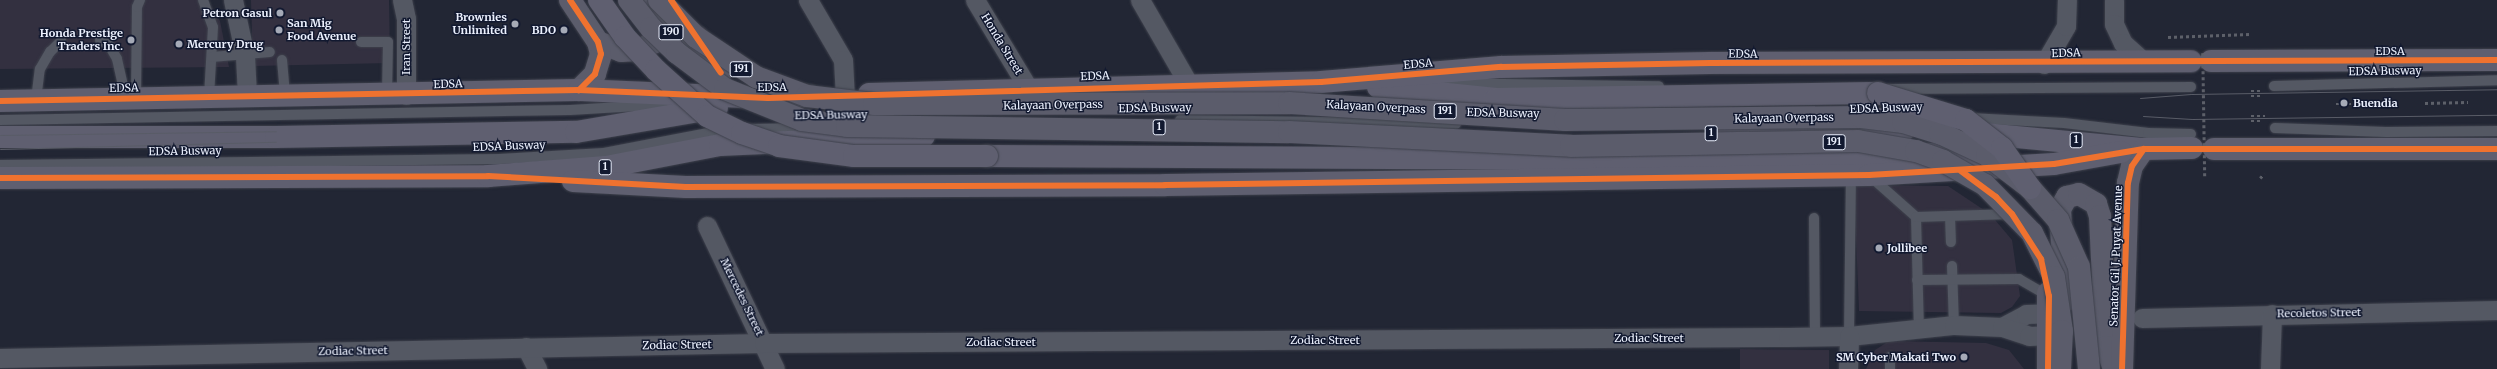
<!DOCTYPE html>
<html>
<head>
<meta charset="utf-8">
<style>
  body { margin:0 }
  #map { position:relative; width:2497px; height:369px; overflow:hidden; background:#222634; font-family:Merriweather,serif }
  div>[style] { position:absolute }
  .commercial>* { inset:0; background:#333040 }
  .path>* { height:2.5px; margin-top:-1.25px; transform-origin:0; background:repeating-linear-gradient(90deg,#5d6069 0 3px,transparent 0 6px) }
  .roads { filter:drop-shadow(0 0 1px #3e414c) drop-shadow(0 0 1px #3e414c) }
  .service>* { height:10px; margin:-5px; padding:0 5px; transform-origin:5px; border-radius:5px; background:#545863 }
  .minor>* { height:19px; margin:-9.5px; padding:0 9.5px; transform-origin:9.5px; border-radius:9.5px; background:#545863 }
  .primary>* { height:22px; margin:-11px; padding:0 11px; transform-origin:11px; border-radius:11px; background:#5b5c6b }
  .trunk>* { height:22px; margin:-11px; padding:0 11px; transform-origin:11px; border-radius:11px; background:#5f5f70 }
  .tram>* { height:1px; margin:-0.5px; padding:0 0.5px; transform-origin:0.5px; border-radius:0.5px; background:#595c67 }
  .path-bridge>* { height:2.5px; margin-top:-1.25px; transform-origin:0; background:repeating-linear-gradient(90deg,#5d6069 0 3px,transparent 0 6px) }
  .bridges { filter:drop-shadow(0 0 1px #3e414c) drop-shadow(0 0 1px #3e414c) }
  .primary-bridge>* { height:22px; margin:-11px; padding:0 11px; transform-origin:11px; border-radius:11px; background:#5b5c6b }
  .trunk-bridge>* { height:22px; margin:-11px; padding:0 11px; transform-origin:11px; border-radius:11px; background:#5f5f70 }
  .cycleway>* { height:6px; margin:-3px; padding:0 3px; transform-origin:3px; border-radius:3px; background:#ef722f }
  .dots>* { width:11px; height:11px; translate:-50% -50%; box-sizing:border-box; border:2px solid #121930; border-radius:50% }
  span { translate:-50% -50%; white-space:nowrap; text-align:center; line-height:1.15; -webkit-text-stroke:3px #121930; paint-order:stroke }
  .shield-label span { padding:1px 3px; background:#121930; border:1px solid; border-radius:3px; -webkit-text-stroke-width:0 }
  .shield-label { font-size:10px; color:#ecf1fe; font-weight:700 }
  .poi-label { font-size:11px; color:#ecf1fe; font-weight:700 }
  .right { translate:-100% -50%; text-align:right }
  .left { translate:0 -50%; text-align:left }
  .street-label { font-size:11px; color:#ecf1fe }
</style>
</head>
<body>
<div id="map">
  <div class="commercial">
    <i style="clip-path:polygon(0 0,207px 0,220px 21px,229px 67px,0 69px)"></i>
    <i style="clip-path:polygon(251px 0,389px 0,390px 63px,253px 66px)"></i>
    <i style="clip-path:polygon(1854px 185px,1948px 186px,1990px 214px,2012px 240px,2020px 296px,2012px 307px,2001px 313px,1859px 311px)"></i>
    <i style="clip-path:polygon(1889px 341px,1986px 343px,2009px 350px,2024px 369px,1866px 369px,1875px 350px)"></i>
    <i style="clip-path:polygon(1740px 349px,1829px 350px,1829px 369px,1740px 369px)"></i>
  </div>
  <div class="path">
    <i style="left:2168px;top:37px;width:82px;rotate:-2.1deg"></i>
    <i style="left:2251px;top:91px;width:10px"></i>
    <i style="left:2251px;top:96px;width:12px"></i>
    <i style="left:2425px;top:103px;width:43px;rotate:-1.3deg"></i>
    <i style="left:2336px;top:104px;width:43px"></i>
    <i style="left:2251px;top:116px;width:14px"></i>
    <i style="left:2251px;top:121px;width:12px"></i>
    <i style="left:2260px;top:178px;width:6px;rotate:-45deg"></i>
  </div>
  <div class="roads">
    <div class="service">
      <i style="left:203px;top:0;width:29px;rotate:70deg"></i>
      <i style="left:213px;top:27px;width:70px;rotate:93.3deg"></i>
      <i style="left:100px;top:40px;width:10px;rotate:29deg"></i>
      <i style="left:109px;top:45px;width:16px;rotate:60deg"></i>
      <i style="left:117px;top:59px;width:41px;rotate:77.3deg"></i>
      <i style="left:361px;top:42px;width:27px"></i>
      <i style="left:388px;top:42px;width:53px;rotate:91.1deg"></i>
      <i style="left:212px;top:57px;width:58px;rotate:-4.9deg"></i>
      <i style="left:282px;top:60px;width:36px;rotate:85deg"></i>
      <i style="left:1435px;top:83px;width:224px;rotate:0.8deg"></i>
      <i style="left:2274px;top:86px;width:223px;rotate:-1.5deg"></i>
      <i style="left:1889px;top:89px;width:302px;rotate:-0.4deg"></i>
      <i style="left:136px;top:98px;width:91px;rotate:-89.4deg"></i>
      <i style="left:137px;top:7px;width:8px;rotate:-67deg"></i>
      <i style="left:36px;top:100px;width:31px;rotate:-83deg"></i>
      <i style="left:40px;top:69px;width:20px;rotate:-60deg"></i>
      <i style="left:50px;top:52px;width:16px;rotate:-45deg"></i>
      <i style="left:1970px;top:118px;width:94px;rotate:3deg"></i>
      <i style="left:2064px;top:123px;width:85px;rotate:6.8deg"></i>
      <i style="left:2148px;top:133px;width:43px;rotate:1.3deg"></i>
      <i style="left:0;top:120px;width:570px;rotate:-1.01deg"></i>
      <i style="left:570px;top:110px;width:102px;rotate:-3.4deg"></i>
      <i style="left:1180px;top:120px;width:276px;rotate:0.8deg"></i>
      <i style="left:2275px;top:128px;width:111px;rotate:2.1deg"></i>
      <i style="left:2386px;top:132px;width:111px;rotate:-0.5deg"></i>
      <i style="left:750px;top:129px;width:56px;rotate:-1deg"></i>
      <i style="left:0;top:165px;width:499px;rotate:-0.7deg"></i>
      <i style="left:499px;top:159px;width:105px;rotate:-3.3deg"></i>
      <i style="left:604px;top:153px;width:122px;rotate:-10.9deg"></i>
      <i style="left:1871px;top:177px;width:60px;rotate:41.6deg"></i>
      <i style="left:1916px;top:217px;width:111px;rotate:88.5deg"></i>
      <i style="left:1950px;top:216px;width:26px;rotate:88deg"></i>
      <i style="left:1916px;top:217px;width:96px;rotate:-1.8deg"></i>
      <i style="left:1814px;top:218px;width:118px;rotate:89.5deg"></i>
      <i style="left:1952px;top:266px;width:59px;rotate:88.1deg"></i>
      <i style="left:1917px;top:280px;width:102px;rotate:-0.6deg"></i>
      <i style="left:2019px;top:279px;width:34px;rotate:30deg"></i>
      <i style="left:1849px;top:336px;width:161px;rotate:-89.3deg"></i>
      <i style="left:1890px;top:369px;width:12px;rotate:-90deg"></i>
    </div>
    <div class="minor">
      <i style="left:233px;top:0;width:57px;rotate:77.9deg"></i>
      <i style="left:245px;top:56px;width:40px;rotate:87.1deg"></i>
      <i style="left:402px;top:0;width:19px;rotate:78deg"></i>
      <i style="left:406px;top:19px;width:76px;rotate:90deg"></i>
      <i style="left:808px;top:0;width:69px;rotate:59.7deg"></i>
      <i style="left:843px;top:60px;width:35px;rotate:87deg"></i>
      <i style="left:975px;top:0;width:103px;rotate:58.9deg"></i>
      <i style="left:1140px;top:0;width:96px;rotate:60deg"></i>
      <i style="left:2114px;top:0;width:24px;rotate:90deg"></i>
      <i style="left:2114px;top:24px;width:21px;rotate:65deg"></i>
      <i style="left:2123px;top:43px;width:27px;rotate:42deg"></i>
      <i style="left:2044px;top:64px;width:44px;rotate:-59.9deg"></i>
      <i style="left:2066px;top:26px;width:26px;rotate:-88deg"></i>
      <i style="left:707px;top:226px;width:158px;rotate:64.6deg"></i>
      <i style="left:2142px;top:318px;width:355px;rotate:-1.3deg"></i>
      <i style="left:2002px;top:327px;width:27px;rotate:-28deg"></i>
      <i style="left:2026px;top:314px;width:23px;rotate:-2deg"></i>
      <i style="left:526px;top:347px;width:25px;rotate:63deg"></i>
      <i style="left:0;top:358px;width:764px;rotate:-1.12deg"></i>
      <i style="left:764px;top:343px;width:1024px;rotate:-0.34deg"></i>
      <i style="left:1788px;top:337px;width:61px;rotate:-0.9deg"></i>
      <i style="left:1849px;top:336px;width:106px;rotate:-6deg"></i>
      <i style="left:1954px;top:325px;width:48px;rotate:2.4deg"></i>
      <i style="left:2002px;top:327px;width:28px;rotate:18deg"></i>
      <i style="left:2029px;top:336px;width:21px;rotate:-3deg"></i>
      <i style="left:1848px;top:369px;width:33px;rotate:-88deg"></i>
      <i style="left:2270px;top:369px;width:55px;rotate:-87.9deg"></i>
    </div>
    <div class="primary">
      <i style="left:570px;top:0;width:50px;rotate:56.3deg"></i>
      <i style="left:598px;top:42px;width:12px;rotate:76deg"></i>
      <i style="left:601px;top:54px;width:21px;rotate:107deg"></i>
      <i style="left:595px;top:74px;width:23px;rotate:135deg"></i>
      <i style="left:645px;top:0;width:36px;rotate:52deg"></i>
      <i style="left:667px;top:28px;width:37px;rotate:43deg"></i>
      <i style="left:697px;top:37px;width:43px;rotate:56.3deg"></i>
      <i style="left:598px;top:42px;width:25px;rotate:21deg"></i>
      <i style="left:621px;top:51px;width:18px;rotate:-3deg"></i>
      <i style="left:639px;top:50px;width:18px;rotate:-27deg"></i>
      <i style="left:655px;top:42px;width:25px;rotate:-56deg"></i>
      <i style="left:2065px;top:301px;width:92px;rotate:-93.1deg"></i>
      <i style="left:2060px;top:209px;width:14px;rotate:-60deg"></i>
      <i style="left:2067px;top:197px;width:12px;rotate:-14deg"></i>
      <i style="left:2079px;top:194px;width:20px;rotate:30deg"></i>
      <i style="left:2096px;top:204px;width:13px;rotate:72deg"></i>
      <i style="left:2100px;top:216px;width:131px;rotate:87.4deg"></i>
      <i style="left:2106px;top:347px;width:23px;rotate:70deg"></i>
      <i style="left:2048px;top:369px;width:76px;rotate:-90deg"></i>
      <i style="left:2122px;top:369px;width:186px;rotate:-88.2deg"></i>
      <i style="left:2128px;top:183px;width:17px;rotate:-77deg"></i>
      <i style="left:2132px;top:166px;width:21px;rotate:-55deg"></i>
    </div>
    <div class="trunk">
      <i style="left:2211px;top:61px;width:286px;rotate:-0.2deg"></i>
      <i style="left:1378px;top:87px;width:119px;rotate:5.8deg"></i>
      <i style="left:1496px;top:99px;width:382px;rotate:-0.9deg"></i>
      <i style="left:869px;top:94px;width:452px;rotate:-1.5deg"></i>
      <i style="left:1321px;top:82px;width:181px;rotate:-4.8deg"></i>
      <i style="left:1501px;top:67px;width:209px;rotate:-1.1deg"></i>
      <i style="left:1710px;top:63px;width:481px;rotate:-0.2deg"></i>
      <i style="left:0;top:101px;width:579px;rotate:-1.09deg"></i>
      <i style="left:579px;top:90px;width:189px;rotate:2.4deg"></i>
      <i style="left:768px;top:98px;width:42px;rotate:-2.7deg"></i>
      <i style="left:1718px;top:133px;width:186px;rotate:-0.9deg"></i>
      <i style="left:1974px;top:133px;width:171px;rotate:5.4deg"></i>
      <i style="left:2144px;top:149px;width:48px;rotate:-1.2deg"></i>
      <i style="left:0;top:137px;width:276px"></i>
      <i style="left:276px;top:137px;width:300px;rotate:-1deg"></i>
      <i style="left:576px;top:132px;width:143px;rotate:-9.7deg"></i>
      <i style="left:2214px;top:149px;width:283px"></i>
      <i style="left:987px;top:156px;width:617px;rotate:0.28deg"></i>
      <i style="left:1604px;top:159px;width:385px;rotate:-0.9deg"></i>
      <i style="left:0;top:178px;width:488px;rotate:-0.2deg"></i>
      <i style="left:488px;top:176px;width:118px;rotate:-4.4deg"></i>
      <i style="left:606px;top:167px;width:116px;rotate:-10.9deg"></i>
      <i style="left:720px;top:145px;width:204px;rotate:-2.5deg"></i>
      <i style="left:573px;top:181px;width:113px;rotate:3deg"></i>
      <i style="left:686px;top:187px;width:479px;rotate:-0.2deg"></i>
      <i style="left:1165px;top:185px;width:704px;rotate:-0.81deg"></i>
      <i style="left:1869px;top:175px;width:185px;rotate:-3.4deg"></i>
      <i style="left:2054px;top:164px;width:68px;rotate:-10.2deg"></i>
    </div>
  </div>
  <div class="tram">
    <i style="left:2140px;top:98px;width:51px;rotate:-4.5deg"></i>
    <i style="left:2191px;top:94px;width:306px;rotate:-0.9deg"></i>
    <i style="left:2143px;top:116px;width:49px;rotate:3.5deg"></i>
    <i style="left:2192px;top:119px;width:305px;rotate:-0.8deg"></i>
    <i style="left:0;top:135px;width:276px;rotate:-0.8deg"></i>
    <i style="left:0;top:149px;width:276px;rotate:-1.5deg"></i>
  </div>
  <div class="path-bridge">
    <i style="left:2203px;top:53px;width:126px;rotate:89.1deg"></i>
  </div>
  <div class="bridges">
    <div class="primary-bridge">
      <i style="left:629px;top:0;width:36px;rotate:52deg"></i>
      <i style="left:651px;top:28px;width:36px;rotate:44deg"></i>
      <i style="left:677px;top:53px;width:60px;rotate:36.9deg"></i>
      <i style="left:725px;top:89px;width:83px;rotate:21.9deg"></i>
      <i style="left:802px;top:120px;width:45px;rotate:7.6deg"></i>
      <i style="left:847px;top:126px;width:442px;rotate:0.8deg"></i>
      <i style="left:1289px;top:132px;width:282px;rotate:2.8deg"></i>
      <i style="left:1571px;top:146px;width:287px;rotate:-1deg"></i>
      <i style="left:1858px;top:141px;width:59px;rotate:9.8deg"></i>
      <i style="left:1916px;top:151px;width:29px;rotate:20deg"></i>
      <i style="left:1943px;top:161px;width:48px;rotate:29.7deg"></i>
      <i style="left:1985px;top:185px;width:67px;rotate:45.6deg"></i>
      <i style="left:2032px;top:233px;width:49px;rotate:63.4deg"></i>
      <i style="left:2054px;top:277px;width:55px;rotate:81.6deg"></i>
      <i style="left:2062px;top:331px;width:38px;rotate:93deg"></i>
      <i style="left:659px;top:0;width:52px;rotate:45deg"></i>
      <i style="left:696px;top:37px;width:72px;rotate:33.7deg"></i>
      <i style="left:756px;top:77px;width:54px;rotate:20.4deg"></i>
      <i style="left:807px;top:96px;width:67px;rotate:6.8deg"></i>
      <i style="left:874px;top:104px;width:415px;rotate:-0.1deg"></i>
      <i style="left:1289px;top:103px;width:277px;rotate:3.5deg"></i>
      <i style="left:1565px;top:120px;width:296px;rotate:-0.6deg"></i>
      <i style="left:1861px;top:117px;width:42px;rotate:6.8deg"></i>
      <i style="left:1903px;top:122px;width:39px;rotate:17deg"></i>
      <i style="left:1940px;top:133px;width:52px;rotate:25.1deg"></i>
      <i style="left:1987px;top:155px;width:54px;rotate:37.5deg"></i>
      <i style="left:2030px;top:188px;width:43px;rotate:48.8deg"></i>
      <i style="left:2058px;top:220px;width:51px;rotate:65.9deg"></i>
      <i style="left:2079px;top:267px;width:102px;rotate:84.4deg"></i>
    </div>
    <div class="trunk-bridge">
      <i style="left:599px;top:0;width:45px;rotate:54.9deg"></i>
      <i style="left:625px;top:37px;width:45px;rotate:46.8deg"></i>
      <i style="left:656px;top:70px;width:69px;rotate:42deg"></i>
      <i style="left:707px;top:116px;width:39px;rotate:26deg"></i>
      <i style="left:742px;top:133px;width:39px;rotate:19deg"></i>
      <i style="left:779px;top:146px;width:76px;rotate:7.6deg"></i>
      <i style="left:854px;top:156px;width:133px"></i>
      <i style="left:1878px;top:93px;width:92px;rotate:17.1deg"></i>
      <i style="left:1966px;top:120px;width:46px;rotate:37.9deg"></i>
      <i style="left:2002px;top:148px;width:49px;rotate:55deg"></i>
    </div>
  </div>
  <div class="cycleway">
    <i style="left:570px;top:0;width:50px;rotate:56.3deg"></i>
    <i style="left:598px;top:42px;width:12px;rotate:76deg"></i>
    <i style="left:601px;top:54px;width:21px;rotate:107deg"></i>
    <i style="left:595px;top:74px;width:23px;rotate:135deg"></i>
    <i style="left:671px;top:0;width:88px;rotate:55.6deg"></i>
    <i style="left:0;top:101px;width:579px;rotate:-1.09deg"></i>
    <i style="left:579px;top:90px;width:189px;rotate:2.4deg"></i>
    <i style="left:768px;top:98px;width:553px;rotate:-1.66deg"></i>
    <i style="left:1321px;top:82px;width:181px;rotate:-4.8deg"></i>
    <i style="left:1501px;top:67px;width:209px;rotate:-1.1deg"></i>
    <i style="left:1710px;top:63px;width:787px;rotate:-0.22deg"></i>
    <i style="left:1961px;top:171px;width:44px;rotate:36.6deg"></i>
    <i style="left:1996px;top:197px;width:23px;rotate:47deg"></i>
    <i style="left:2012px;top:214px;width:54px;rotate:57.2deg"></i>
    <i style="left:2041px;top:259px;width:38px;rotate:78deg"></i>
    <i style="left:2049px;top:296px;width:73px;rotate:90.8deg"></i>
    <i style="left:0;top:178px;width:488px;rotate:-0.2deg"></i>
    <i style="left:488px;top:176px;width:198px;rotate:3.2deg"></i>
    <i style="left:686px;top:187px;width:479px;rotate:-0.2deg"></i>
    <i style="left:1165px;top:185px;width:704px;rotate:-0.81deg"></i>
    <i style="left:1869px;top:175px;width:185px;rotate:-3.4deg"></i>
    <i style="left:2054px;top:164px;width:91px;rotate:-9.5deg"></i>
    <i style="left:2144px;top:149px;width:353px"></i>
    <i style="left:2122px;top:369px;width:186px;rotate:-88.2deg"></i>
    <i style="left:2128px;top:183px;width:17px;rotate:-77deg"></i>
    <i style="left:2132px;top:166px;width:21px;rotate:-55deg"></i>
  </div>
  <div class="dots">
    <i style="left:280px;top:13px;background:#a5aab7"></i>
    <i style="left:515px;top:24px;background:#a5aab7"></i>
    <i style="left:279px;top:30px;background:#a5aab7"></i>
    <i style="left:564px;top:30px;background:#a5aab7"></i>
    <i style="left:131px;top:40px;background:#a5aab7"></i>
    <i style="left:179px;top:44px;background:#a5aab7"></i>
    <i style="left:2344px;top:103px;background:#a5aab7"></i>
    <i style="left:1879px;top:248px;background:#a5aab7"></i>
    <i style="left:1964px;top:357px;background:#a5aab7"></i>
  </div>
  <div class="shield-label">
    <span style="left:671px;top:32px">190</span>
    <span style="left:741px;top:69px">191</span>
    <span style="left:1445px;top:111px">191</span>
    <span style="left:1159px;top:127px">1</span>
    <span style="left:1711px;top:133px">1</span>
    <span style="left:2076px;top:140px">1</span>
    <span style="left:1834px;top:142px">191</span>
    <span style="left:605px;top:167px">1</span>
  </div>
  <div class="poi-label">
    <span class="right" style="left:272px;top:13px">Petron Gasul</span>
    <span class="right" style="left:507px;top:24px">Brownies<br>Unlimited</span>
    <span class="left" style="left:287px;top:30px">San Mig<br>Food Avenue</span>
    <span class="right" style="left:556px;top:30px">BDO</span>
    <span class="right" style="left:123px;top:40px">Honda Prestige<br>Traders Inc.</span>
    <span class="left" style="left:187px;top:44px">Mercury Drug</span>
    <span class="left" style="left:2353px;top:103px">Buendia</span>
    <span class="left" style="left:1887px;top:248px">Jollibee</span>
    <span class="right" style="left:1956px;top:357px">SM Cyber Makati Two</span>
  </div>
  <div class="street-label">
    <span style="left:1002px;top:44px;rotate:59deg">Honda Street</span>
    <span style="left:406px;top:47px;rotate:-90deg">Iran Street</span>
    <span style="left:2390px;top:51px">EDSA</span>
    <span style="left:2066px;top:53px;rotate:-2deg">EDSA</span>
    <span style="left:1743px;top:54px;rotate:1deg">EDSA</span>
    <span style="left:1418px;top:64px;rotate:-5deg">EDSA</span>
    <span style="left:2385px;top:71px;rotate:-1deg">EDSA Busway</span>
    <span style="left:1095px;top:76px;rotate:-2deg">EDSA</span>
    <span style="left:448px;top:84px;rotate:-2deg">EDSA</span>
    <span style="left:772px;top:87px">EDSA</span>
    <span style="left:124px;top:88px;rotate:-1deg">EDSA</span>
    <span style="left:1053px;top:105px;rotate:-1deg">Kalayaan Overpass</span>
    <span style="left:1376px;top:107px;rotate:3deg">Kalayaan Overpass</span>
    <span style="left:1155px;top:108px;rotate:-1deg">EDSA Busway</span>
    <span style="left:1886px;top:108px;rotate:-2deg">EDSA Busway</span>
    <span style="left:1503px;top:113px;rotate:1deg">EDSA Busway</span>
    <span style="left:831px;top:115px;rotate:-1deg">EDSA Busway</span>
    <span style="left:1784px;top:118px;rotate:-1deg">Kalayaan Overpass</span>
    <span style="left:509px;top:146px;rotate:-2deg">EDSA Busway</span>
    <span style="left:185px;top:151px;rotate:-1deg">EDSA Busway</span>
    <span style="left:2116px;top:256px;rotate:-88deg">Senator Gil J. Puyat Avenue</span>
    <span style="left:742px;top:297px;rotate:64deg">Mercedes Street</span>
    <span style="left:2319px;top:313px;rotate:-1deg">Recoletos Street</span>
    <span style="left:1649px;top:338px">Zodiac Street</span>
    <span style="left:1325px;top:340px">Zodiac Street</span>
    <span style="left:1001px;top:342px">Zodiac Street</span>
    <span style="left:677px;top:345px;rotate:-1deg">Zodiac Street</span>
    <span style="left:353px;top:351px;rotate:-1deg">Zodiac Street</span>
  </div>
</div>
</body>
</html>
